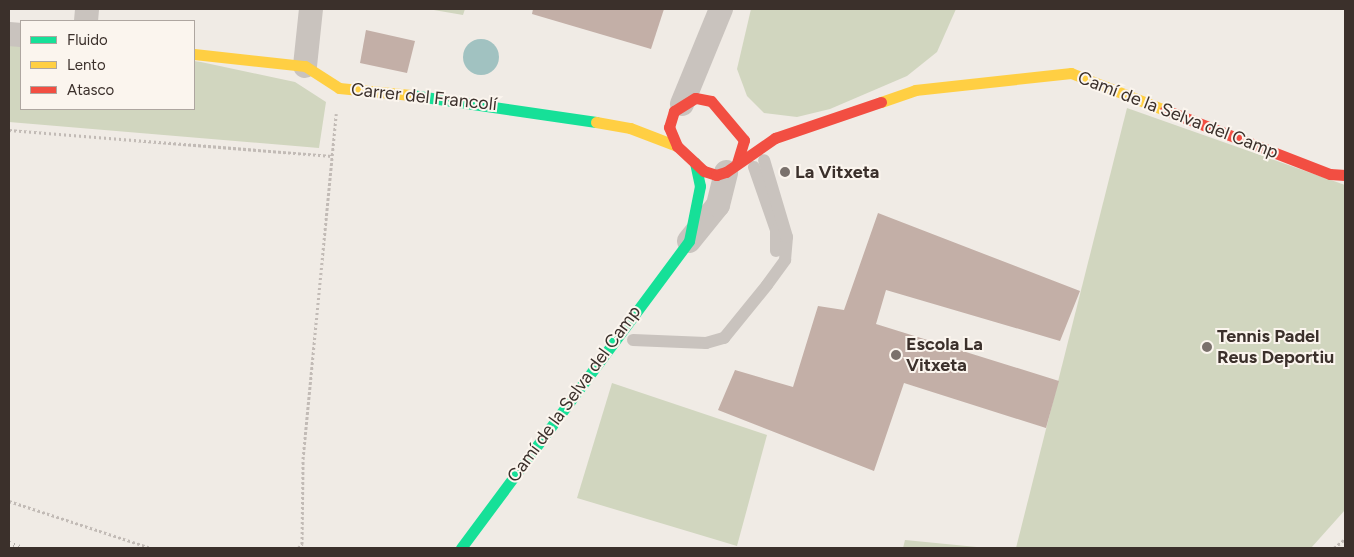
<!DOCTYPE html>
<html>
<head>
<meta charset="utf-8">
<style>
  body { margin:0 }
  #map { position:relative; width:1354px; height:557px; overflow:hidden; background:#f0ebe5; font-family:Figtree,sans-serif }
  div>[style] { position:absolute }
  .green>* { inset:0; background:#d1d6bf }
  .water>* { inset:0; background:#a1c2c1 }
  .round { border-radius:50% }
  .building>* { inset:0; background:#c3afa7 }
  .path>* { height:3px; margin-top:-1.5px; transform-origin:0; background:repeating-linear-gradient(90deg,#c2bbb6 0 2.5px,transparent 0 5px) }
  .lane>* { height:12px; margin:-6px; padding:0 6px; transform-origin:6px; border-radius:6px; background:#c9c3be }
  .street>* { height:24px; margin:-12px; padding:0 12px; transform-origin:12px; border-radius:12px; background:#c9c3be }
  .fast>* { height:11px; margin:-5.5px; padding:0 5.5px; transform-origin:5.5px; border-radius:5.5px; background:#16e098 }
  .slow>* { height:11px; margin:-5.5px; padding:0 5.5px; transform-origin:5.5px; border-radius:5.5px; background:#ffcf43 }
  .jam>* { height:11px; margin:-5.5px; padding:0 5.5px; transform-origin:5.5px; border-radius:5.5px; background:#f24e42 }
  .rail>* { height:4px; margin-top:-2px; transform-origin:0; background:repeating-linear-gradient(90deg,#b1aca8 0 1px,transparent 0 5px) }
  .dots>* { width:14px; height:14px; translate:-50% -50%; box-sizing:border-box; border:2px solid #fbf5ee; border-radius:50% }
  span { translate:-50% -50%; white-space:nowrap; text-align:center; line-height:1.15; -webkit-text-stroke:4px #fbf5ee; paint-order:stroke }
  .street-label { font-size:18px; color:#3b302b }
  .poi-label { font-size:18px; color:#3b302b; font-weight:700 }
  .left { translate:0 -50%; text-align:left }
  .frame { position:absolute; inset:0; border:10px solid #3b302b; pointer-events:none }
  .legend { position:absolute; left:20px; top:20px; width:175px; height:90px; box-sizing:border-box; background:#fbf5ee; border:1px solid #aea6a0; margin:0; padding:6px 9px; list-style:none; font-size:15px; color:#3b302b }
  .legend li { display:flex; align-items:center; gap:10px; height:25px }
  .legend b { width:25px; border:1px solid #aea6a0 }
</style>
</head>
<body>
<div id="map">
  <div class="green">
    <i style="clip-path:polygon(428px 9px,465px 9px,463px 15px)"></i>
    <i style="clip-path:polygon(751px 9px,956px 9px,937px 52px,907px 76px,830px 109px,797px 117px,764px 113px,747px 96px,737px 69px)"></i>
    <i style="clip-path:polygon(9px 41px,21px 43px,21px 109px,194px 109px,194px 61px,201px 62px,295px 82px,326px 102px,319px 148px,9px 122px)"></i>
    <i style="clip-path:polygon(1127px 108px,1345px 185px,1345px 510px,1311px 548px,1016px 548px)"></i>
    <i style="clip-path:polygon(612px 383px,767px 435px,737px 546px,577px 498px)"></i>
    <i style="clip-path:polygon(905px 540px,987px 548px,903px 548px)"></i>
  </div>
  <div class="water">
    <i class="round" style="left:463px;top:39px;width:36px;height:36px"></i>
  </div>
  <div class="building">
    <i style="clip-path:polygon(533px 9px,664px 9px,651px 49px,532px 14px)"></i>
    <i style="clip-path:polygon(366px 30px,415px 41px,407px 73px,360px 63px)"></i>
    <i style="clip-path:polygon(878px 213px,1080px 291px,1060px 341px,886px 290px,876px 324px,1059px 381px,1046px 428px,904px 383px,874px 471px,718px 410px,735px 370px,793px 387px,818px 306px,844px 310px)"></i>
  </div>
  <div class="path">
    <i style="left:9px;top:130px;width:324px;rotate:4.6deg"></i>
    <i style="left:9px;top:501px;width:150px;rotate:18.3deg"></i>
    <i style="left:298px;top:548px;width:6px;rotate:-45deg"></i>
    <i style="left:302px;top:544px;width:85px;rotate:-89.3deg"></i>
    <i style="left:303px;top:459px;width:347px;rotate:-84.5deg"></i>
    <i style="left:1334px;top:548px;width:14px;rotate:-39deg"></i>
  </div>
  <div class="lane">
    <i style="left:754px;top:167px;width:67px;rotate:70.8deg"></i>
    <i style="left:776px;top:230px;width:21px;rotate:90deg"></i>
    <i style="left:633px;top:340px;width:73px;rotate:2.4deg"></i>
    <i style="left:706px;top:343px;width:19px;rotate:-16deg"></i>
    <i style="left:724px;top:338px;width:68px;rotate:-50.9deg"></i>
    <i style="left:767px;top:285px;width:31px;rotate:-54deg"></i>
    <i style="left:785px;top:260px;width:23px;rotate:-85deg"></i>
    <i style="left:787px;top:237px;width:80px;rotate:-106.6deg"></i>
  </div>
  <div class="street">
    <i style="left:86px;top:21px;width:12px;rotate:-85deg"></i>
    <i style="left:9px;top:34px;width:12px;rotate:5deg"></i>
    <i style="left:305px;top:66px;width:57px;rotate:-84deg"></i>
    <i style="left:682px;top:104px;width:103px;rotate:-67.7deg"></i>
    <i style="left:689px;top:241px;width:46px;rotate:-51.1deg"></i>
    <i style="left:718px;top:205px;width:34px;rotate:-76deg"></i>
  </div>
  <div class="fast">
    <i style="left:411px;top:95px;width:187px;rotate:8.3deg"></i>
    <i style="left:461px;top:548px;width:382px;rotate:-53.4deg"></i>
    <i style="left:689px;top:241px;width:56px;rotate:-78.7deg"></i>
    <i style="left:700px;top:186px;width:24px;rotate:-102deg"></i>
  </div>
  <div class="slow">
    <i style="left:194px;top:54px;width:112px;rotate:6.2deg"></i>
    <i style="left:305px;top:66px;width:40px;rotate:32.9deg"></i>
    <i style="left:339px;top:88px;width:72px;rotate:5.6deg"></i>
    <i style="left:881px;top:102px;width:36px;rotate:-19deg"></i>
    <i style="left:915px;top:90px;width:157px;rotate:-6.2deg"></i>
    <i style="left:1071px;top:73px;width:101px;rotate:21.5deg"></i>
    <i style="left:596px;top:122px;width:35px;rotate:10deg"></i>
    <i style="left:630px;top:128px;width:50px;rotate:21deg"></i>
  </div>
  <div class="jam">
    <i style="left:1165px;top:110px;width:177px;rotate:21.2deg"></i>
    <i style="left:1330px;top:174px;width:15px;rotate:4deg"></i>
    <i style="left:737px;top:163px;width:24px;rotate:-73deg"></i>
    <i style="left:744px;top:140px;width:51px;rotate:-130.2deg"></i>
    <i style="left:711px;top:101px;width:16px;rotate:-169deg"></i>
    <i style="left:695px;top:98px;width:25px;rotate:148deg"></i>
    <i style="left:674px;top:111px;width:17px;rotate:107deg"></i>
    <i style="left:669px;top:127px;width:21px;rotate:67deg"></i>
    <i style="left:677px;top:146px;width:37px;rotate:43deg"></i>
    <i style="left:704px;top:171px;width:13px;rotate:18deg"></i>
    <i style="left:716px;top:175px;width:10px;rotate:-17deg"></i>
    <i style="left:726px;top:172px;width:60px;rotate:-34.8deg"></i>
    <i style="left:775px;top:138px;width:112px;rotate:-18.8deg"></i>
  </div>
  <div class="rail">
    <i style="left:9px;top:543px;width:15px;rotate:20deg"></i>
  </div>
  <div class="dots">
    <i style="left:785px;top:172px;background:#7a716c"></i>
    <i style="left:1207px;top:347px;background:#7a716c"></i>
    <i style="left:896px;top:355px;background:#7a716c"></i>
  </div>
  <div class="street-label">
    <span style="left:424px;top:97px;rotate:6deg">Carrer del Francolí</span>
    <span style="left:1178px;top:115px;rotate:21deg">Camí de la Selva del Camp</span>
    <span style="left:574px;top:394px;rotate:-54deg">Camí de la Selva del Camp</span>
  </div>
  <div class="poi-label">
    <span class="left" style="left:795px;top:172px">La Vitxeta</span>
    <span class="left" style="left:1217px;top:347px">Tennis Padel<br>Reus Deportiu</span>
    <span class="left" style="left:906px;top:355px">Escola La<br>Vitxeta</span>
  </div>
  <div class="frame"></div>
  <ul class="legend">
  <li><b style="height:6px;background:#16e098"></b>Fluido</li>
  <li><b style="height:6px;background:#ffcf43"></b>Lento</li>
  <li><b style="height:6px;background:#f24e42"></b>Atasco</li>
  </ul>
</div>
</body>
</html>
